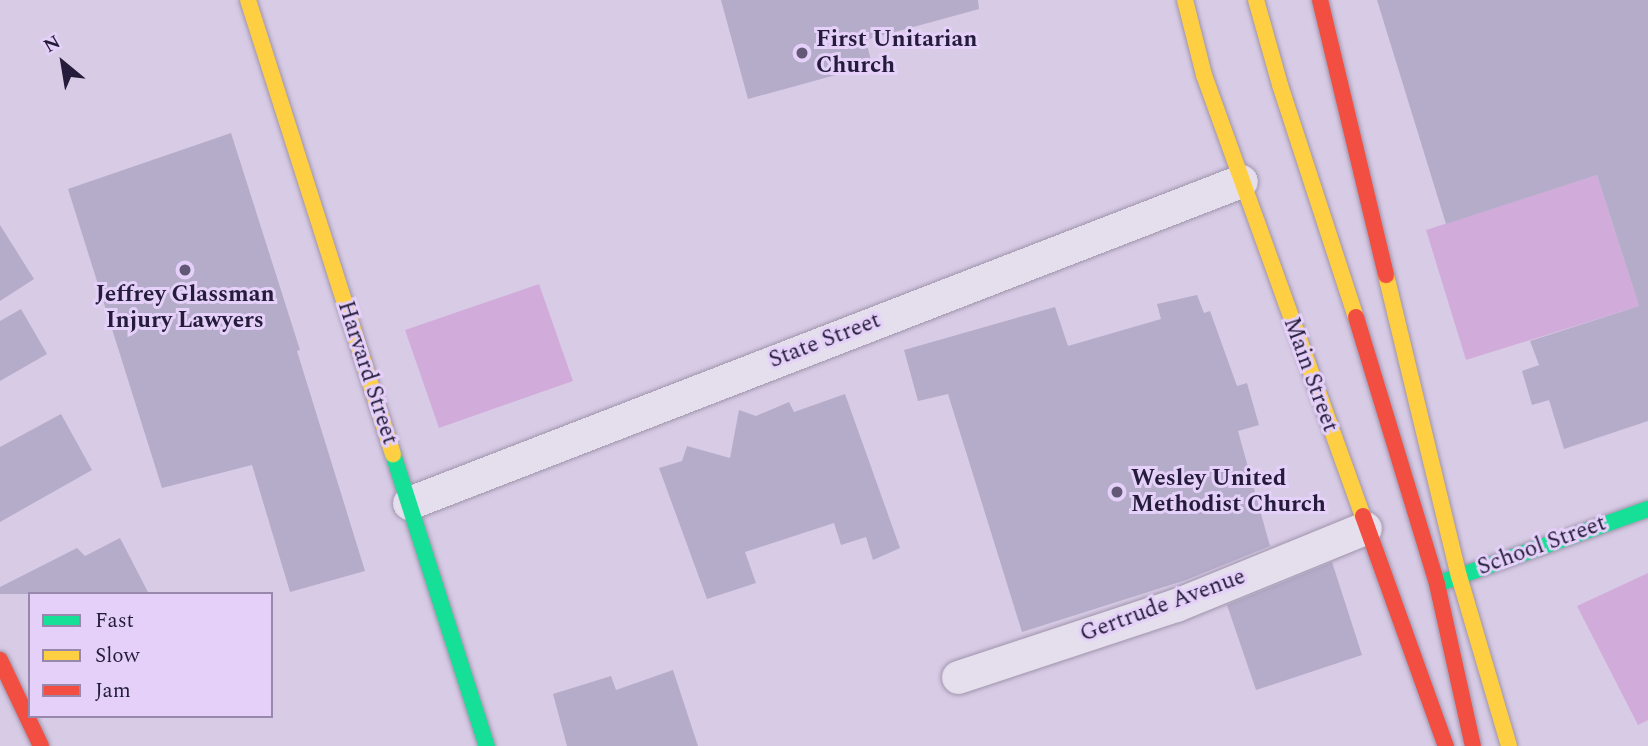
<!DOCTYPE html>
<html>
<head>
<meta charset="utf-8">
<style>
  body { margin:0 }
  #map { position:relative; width:1648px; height:746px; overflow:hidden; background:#d8cbe6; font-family:Spectral,serif }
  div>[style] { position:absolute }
  .green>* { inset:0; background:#d1acda }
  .building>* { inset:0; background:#b5acca }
  .roads { filter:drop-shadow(0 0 2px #9e94ab) drop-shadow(0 0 2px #9e94ab) }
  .street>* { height:33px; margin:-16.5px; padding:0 16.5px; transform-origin:16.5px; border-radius:16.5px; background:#e5deed }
  .fast>* { height:16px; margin:-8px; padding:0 8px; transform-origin:8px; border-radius:8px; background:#16e098 }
  .slow>* { height:16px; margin:-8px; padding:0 8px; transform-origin:8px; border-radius:8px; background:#ffcf43 }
  .jam>* { height:16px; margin:-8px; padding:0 8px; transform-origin:8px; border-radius:8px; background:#f24e42 }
  .dots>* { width:19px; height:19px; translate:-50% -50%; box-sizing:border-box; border:4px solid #e4d0f8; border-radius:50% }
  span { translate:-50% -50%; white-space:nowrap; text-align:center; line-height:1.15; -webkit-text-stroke:6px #e4d0f8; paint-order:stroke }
  .poi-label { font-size:23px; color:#241c3a; font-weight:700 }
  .left { translate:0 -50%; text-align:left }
  .street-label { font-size:23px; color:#241c3a }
  .legend { position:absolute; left:28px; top:592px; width:245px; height:126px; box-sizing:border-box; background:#e4d0f8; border:2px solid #9788ac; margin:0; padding:9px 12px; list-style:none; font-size:21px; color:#241c3a }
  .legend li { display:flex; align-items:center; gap:14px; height:35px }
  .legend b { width:35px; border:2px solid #9788ac }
  .north { position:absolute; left:28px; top:28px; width:70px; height:70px; -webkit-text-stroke:5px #e4d0f8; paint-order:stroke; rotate:330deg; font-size:19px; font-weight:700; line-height:28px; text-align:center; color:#241c3a }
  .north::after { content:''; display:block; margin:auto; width:24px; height:32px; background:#241c3a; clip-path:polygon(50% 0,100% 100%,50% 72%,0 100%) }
</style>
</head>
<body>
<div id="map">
  <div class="green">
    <i style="clip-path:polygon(1597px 175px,1639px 306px,1466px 360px,1426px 230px)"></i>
    <i style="clip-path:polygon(539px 284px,573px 381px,439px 428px,405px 330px)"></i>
    <i style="clip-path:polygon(1648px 573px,1648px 720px,1638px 725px,1577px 606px)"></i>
  </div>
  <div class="building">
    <i style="clip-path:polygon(721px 0,978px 0,979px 9px,866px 40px,872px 65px,748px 99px)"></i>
    <i style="clip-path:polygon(1377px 0,1648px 0,1648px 421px,1564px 449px,1549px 400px,1532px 405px,1522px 371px,1539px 365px,1530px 341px,1639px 306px,1597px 175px,1446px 224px)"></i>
    <i style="clip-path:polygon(231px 133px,300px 350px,297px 351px,365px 571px,290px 592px,252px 465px,162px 488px,68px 189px)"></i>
    <i style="clip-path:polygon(0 225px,34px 279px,0 301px)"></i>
    <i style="clip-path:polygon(1197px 295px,1204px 313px,1210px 311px,1237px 386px,1247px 383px,1259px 425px,1238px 431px,1270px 546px,1186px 580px,1022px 632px,948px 394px,918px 401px,904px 350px,1055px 307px,1068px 346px,1161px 319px,1157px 304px)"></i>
    <i style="clip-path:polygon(21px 309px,47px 354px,0 381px,0 321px)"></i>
    <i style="clip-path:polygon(845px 394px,900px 548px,873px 560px,866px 537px,841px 545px,834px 523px,745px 552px,756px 583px,707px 599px,659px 468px,682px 461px,687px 446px,730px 458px,739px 410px,756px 416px,789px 402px,794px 412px)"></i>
    <i style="clip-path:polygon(61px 414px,92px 470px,0 522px,0 447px)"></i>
    <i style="clip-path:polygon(120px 538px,149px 594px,0 594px,0 587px,77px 548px,85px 556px)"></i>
    <i style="clip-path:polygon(1332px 562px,1362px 655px,1256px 690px,1227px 605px)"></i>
    <i style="clip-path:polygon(673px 670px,698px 746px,567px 746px,553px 694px,611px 676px,616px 690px)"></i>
  </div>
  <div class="roads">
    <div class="street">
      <i style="left:409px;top:503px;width:892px;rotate:-21.16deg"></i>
      <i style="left:958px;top:677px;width:230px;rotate:-18.3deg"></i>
      <i style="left:1176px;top:605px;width:204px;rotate:-22.2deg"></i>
    </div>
    <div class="fast">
      <i style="left:393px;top:454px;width:307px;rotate:72.2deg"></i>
      <i style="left:1437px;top:584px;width:224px;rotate:-19.6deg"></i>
    </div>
    <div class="slow">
      <i style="left:248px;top:0;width:477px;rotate:72.3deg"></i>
      <i style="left:1185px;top:0;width:77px;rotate:75.8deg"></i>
      <i style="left:1204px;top:75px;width:469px;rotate:70.2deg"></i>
      <i style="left:1256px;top:0;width:88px;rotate:74.2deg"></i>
      <i style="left:1280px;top:85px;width:244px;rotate:71.9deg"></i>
      <i style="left:1386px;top:275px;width:310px;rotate:76.4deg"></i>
      <i style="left:1459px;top:576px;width:177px;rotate:73.6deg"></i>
    </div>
    <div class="jam">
      <i style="left:1320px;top:0;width:283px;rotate:76.5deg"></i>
      <i style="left:1356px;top:317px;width:279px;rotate:73.1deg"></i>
      <i style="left:1437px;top:584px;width:166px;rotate:77.5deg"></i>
      <i style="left:1363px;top:516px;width:245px;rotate:70.2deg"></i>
      <i style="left:0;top:660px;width:95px;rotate:64.5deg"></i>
    </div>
  </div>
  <div class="dots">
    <i style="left:802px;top:53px;background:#635976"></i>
    <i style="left:185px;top:270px;background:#635976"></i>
    <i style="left:1117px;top:492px;background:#635976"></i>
  </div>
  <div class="poi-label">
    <span class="left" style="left:816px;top:53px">First Unitarian<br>Church</span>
    <span style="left:185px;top:308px">Jeffrey Glassman<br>Injury Lawyers</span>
    <span class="left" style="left:1131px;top:492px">Wesley United<br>Methodist Church</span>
  </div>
  <div class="street-label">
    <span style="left:825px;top:341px;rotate:-21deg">State Street</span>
    <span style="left:367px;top:373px;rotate:72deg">Harvard Street</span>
    <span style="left:1310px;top:375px;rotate:70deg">Main Street</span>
    <span style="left:1542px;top:546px;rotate:-20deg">School Street</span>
    <span style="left:1163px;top:606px;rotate:-20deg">Gertrude Avenue</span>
  </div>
  <ul class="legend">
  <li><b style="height:9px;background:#16e098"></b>Fast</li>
  <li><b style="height:9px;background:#ffcf43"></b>Slow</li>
  <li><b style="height:9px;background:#f24e42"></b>Jam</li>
  </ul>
  <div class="north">N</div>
</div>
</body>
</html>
